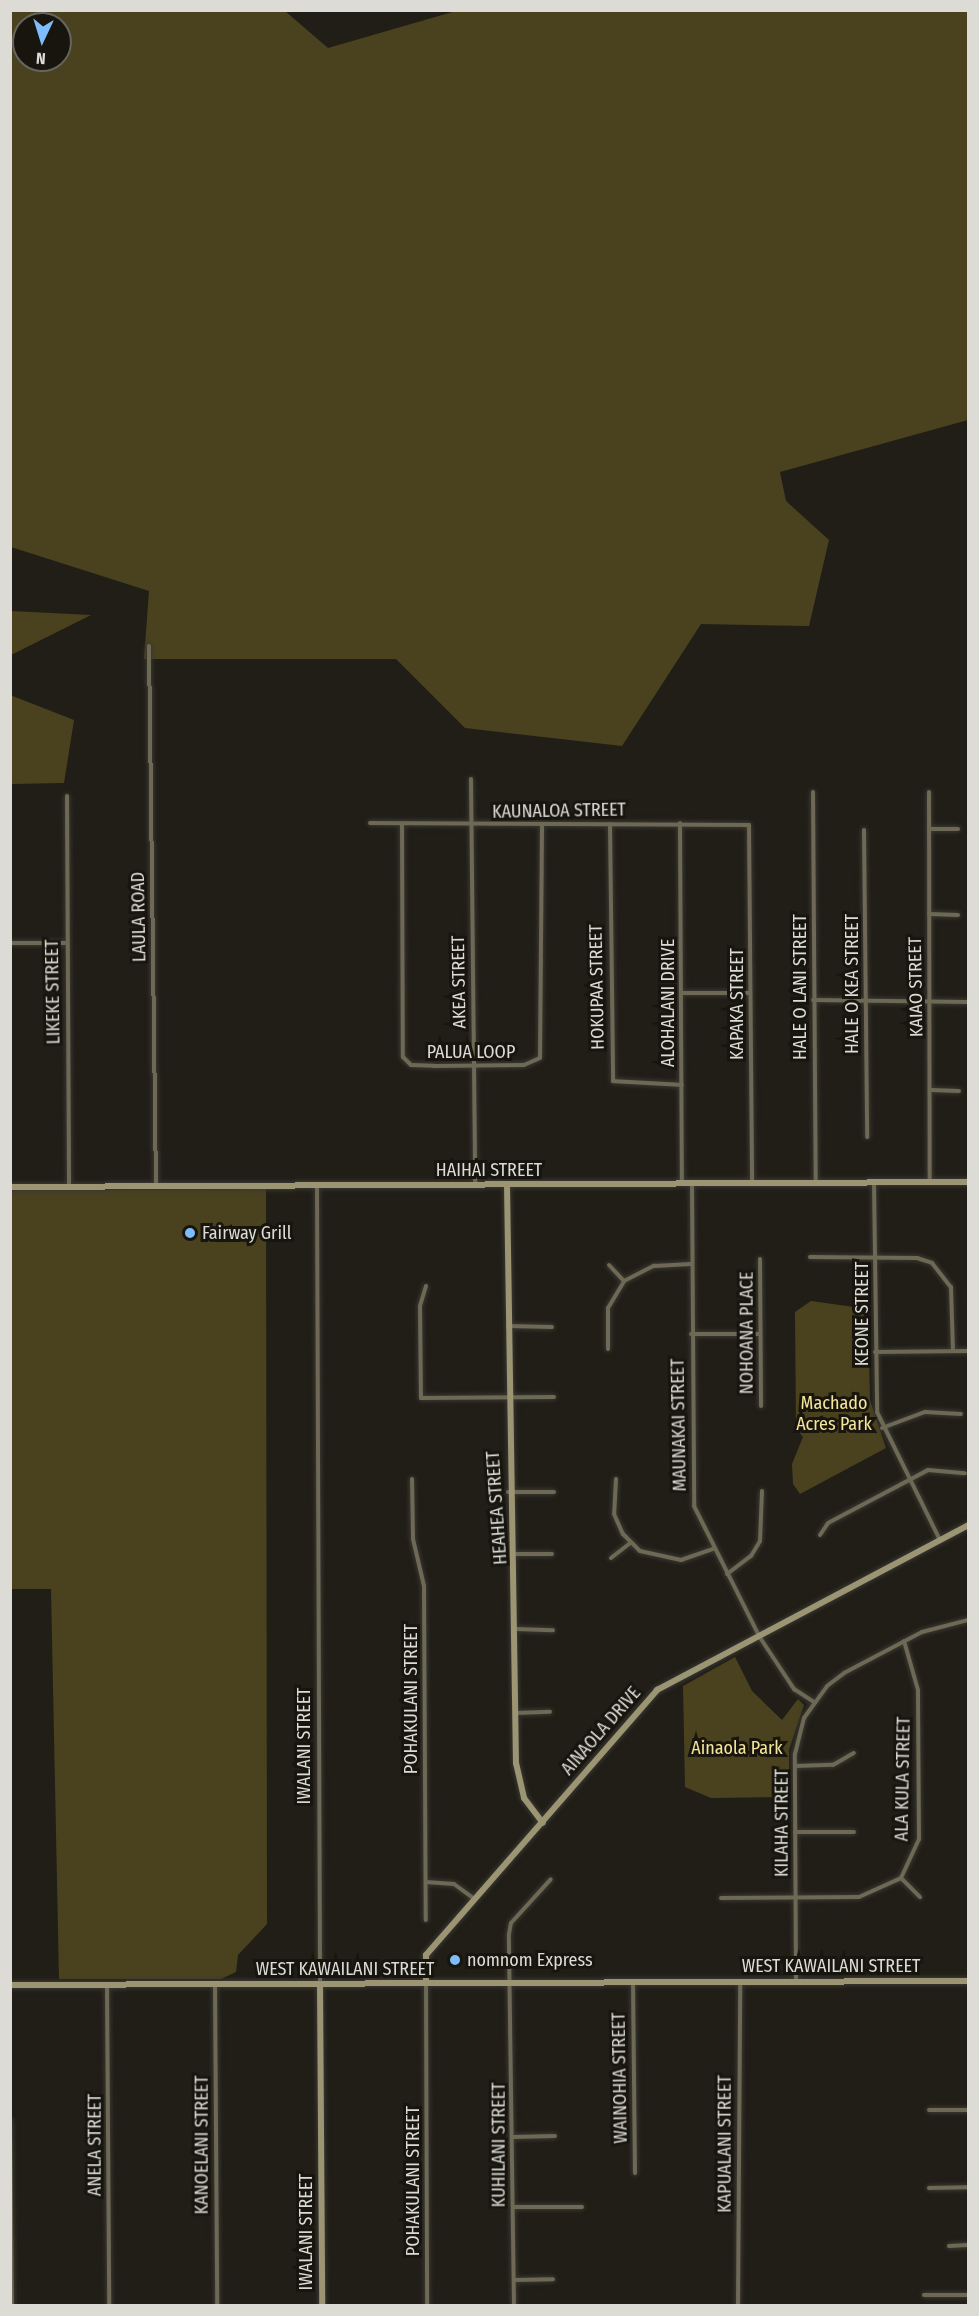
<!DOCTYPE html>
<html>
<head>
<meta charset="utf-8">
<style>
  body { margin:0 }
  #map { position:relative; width:979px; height:2316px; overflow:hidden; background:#201e17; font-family:"Fira Sans Condensed",sans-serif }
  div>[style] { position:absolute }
  .green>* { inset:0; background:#4a421f }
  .roads { filter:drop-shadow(0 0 2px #3a3832) drop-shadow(0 0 2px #3a3832) }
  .street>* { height:4px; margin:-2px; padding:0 2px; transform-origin:2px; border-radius:2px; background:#6d6955 }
  .secondary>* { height:6px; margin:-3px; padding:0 3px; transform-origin:3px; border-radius:3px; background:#9b9574 }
  .dots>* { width:16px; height:16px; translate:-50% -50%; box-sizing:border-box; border:3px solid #17150e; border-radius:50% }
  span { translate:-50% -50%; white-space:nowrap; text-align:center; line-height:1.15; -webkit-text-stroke:6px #17150e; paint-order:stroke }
  .street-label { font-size:18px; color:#dcdbd6 }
  .poi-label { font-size:18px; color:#dcdbd6 }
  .left { translate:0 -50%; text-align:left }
  .park-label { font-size:18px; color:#f5e699 }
  .frame { position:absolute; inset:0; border:12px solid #dcdbd6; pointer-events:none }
  .north { position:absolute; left:12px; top:12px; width:60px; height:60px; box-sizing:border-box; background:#17150e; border:2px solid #66645e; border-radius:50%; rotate:184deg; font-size:16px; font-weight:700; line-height:24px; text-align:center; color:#dcdbd6 }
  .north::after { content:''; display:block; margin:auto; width:21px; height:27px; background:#7ebdf9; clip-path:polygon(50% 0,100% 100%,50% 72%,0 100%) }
</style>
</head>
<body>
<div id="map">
  <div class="green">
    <i style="clip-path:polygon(evenodd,10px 11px,285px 11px,328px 48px,456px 11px,968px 11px,968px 420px,780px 472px,786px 501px,829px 540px,809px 626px,701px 624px,622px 746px,465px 728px,396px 659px,144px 659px,149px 591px,11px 547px,10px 11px,24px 24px,60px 24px,60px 60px,24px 60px,24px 24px)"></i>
    <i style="clip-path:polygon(11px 611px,91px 615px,11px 655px)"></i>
    <i style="clip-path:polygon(10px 695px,74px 720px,64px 783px,11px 784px)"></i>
    <i style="clip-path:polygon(266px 1189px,267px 1924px,238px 1955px,236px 1972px,221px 1979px,59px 1979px,51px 1589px,11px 1589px,11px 1190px)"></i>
    <i style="clip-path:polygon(811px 1301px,868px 1309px,870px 1400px,886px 1448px,800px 1494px,793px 1484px,792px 1464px,803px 1437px,796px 1428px,795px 1312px)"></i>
    <i style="clip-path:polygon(735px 1657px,752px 1691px,782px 1720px,798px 1699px,804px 1705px,789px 1750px,789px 1797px,711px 1798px,685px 1787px,683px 1686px)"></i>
  </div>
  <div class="roads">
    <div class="street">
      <i style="left:149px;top:646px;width:540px;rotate:89.26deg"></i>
      <i style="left:471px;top:779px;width:405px;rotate:89.4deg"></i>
      <i style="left:813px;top:792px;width:390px;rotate:89.6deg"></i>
      <i style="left:929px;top:792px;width:390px;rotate:89.9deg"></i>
      <i style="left:67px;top:796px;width:390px;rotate:89.7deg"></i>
      <i style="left:370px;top:823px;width:379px;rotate:0.3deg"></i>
      <i style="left:749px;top:825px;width:358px;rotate:89.5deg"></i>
      <i style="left:680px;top:823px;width:360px;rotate:89.7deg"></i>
      <i style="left:610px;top:824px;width:257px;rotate:89.3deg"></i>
      <i style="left:613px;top:1081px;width:69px;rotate:3.3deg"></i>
      <i style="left:402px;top:825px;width:232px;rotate:89.8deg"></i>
      <i style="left:403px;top:1057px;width:11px;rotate:45deg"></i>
      <i style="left:411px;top:1065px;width:23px;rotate:2deg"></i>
      <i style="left:434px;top:1066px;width:90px;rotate:-0.6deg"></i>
      <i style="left:524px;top:1065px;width:17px;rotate:-24deg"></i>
      <i style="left:540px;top:1058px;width:234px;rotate:-89.5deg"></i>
      <i style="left:929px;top:829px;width:29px"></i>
      <i style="left:864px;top:830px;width:307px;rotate:89.4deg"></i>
      <i style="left:929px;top:914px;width:29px;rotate:2deg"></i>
      <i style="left:10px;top:943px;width:55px"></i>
      <i style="left:682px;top:993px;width:68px"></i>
      <i style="left:813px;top:1000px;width:155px;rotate:0.7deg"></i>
      <i style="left:931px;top:1090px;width:28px;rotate:2deg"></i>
      <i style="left:874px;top:1183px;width:229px;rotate:89.2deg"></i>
      <i style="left:877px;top:1412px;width:140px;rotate:63.8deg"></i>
      <i style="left:692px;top:1184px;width:322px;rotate:89.6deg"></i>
      <i style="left:694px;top:1506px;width:145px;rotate:63.4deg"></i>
      <i style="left:759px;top:1636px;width:64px;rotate:56.6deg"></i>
      <i style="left:794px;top:1689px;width:24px;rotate:33deg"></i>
      <i style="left:317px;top:1186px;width:798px;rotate:89.78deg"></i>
      <i style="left:810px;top:1257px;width:107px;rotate:0.5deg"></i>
      <i style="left:917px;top:1258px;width:16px;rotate:18deg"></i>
      <i style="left:932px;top:1263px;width:31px;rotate:52deg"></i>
      <i style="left:951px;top:1287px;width:64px;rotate:88.2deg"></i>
      <i style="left:760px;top:1259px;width:147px;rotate:89.6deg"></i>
      <i style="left:609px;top:1265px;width:22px;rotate:47deg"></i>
      <i style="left:426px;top:1286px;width:21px;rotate:107deg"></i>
      <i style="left:420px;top:1306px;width:92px;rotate:89.4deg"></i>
      <i style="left:421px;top:1398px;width:133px;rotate:-0.4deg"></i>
      <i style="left:508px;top:1326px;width:44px;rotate:1.3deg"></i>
      <i style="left:691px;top:1334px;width:69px"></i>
      <i style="left:608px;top:1349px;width:41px;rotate:-90deg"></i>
      <i style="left:608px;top:1308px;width:31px;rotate:-59deg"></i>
      <i style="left:624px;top:1281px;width:34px;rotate:-27deg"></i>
      <i style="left:654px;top:1266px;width:37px;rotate:-3deg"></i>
      <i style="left:875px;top:1352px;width:93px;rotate:-0.6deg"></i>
      <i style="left:882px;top:1428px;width:46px;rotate:-20.4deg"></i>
      <i style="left:925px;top:1412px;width:36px;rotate:3deg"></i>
      <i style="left:412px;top:1479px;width:60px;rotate:89deg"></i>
      <i style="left:413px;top:1539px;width:48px;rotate:76.8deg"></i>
      <i style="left:424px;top:1586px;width:334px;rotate:89.7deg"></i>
      <i style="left:616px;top:1479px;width:35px;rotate:93deg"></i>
      <i style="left:614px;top:1514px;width:22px;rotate:66deg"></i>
      <i style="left:623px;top:1534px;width:24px;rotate:45deg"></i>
      <i style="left:640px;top:1551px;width:42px;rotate:12.4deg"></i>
      <i style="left:681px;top:1560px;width:34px;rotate:-19deg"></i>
      <i style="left:508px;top:1492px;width:46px"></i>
      <i style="left:820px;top:1535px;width:14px;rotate:-56deg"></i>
      <i style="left:828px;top:1523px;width:113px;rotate:-27.9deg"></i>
      <i style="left:928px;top:1470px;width:37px;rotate:5deg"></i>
      <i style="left:515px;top:1554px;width:37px"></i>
      <i style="left:611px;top:1558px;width:24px;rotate:-38deg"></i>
      <i style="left:727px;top:1574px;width:30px;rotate:-37deg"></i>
      <i style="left:751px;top:1556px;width:17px;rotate:-59deg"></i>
      <i style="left:760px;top:1541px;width:50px;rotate:-87.7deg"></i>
      <i style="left:516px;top:1629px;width:37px;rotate:2deg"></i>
      <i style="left:515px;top:1713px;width:35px;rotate:-2deg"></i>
      <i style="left:795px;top:1766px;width:38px;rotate:-2deg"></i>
      <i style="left:833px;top:1765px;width:24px;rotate:-30deg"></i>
      <i style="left:795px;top:1832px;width:59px"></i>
      <i style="left:901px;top:1878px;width:27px;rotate:45deg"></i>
      <i style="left:426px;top:1882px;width:28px;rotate:4deg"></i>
      <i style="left:454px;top:1884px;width:26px;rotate:36deg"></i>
      <i style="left:721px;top:1898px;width:138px;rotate:-0.4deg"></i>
      <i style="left:859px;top:1897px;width:46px;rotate:-24.3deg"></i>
      <i style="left:901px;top:1878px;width:43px;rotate:-65.2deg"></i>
      <i style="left:919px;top:1839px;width:149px;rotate:-90.4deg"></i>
      <i style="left:918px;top:1690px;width:51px;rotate:-105.9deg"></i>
      <i style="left:633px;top:1982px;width:191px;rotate:89.4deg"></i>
      <i style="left:796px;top:1982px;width:228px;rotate:-90.3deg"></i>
      <i style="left:795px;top:1754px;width:37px;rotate:-76deg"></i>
      <i style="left:804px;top:1718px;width:39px;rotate:-54deg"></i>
      <i style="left:827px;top:1686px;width:21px;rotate:-37deg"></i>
      <i style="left:844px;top:1673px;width:88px;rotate:-27.7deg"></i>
      <i style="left:922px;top:1632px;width:48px;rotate:-14.6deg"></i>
      <i style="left:426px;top:1983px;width:323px;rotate:89.8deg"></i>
      <i style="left:107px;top:1985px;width:321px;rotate:89.6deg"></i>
      <i style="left:215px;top:1985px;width:321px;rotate:89.6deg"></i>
      <i style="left:929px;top:2110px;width:39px"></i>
      <i style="left:10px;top:2120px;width:186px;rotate:89.4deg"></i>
      <i style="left:512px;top:2137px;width:43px;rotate:-1.3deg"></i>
      <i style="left:929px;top:2188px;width:39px;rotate:-1deg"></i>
      <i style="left:513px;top:2207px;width:69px"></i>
      <i style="left:949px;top:2246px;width:19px;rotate:-3deg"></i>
      <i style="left:514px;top:2280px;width:39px;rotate:-1deg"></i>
      <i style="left:924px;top:2295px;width:44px"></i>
      <i style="left:514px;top:2306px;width:372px;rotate:-90.8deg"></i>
      <i style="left:509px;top:1934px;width:11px;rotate:-80deg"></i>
      <i style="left:511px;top:1923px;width:59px;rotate:-47.7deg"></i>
      <i style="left:738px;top:2306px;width:324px;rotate:-89.6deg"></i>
    </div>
    <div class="secondary">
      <i style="left:507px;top:1185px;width:578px;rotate:89.11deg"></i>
      <i style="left:516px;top:1763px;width:36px;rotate:77deg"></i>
      <i style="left:524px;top:1798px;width:31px;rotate:53deg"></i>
      <i style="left:10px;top:1187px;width:958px;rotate:-0.3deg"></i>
      <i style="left:426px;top:1983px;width:28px;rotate:-90deg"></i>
      <i style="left:426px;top:1955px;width:352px;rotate:-48.9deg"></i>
      <i style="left:657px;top:1690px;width:352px;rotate:-27.9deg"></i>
      <i style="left:320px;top:1984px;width:322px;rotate:89.6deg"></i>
      <i style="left:10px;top:1985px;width:958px;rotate:-0.24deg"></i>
    </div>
  </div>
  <div class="dots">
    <i style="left:190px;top:1233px;background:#7ebdf9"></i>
    <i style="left:455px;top:1960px;background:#7ebdf9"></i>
  </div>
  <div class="street-label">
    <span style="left:559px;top:811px;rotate:-1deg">KAUNALOA STREET</span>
    <span style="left:139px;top:917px;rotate:-91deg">LAULA ROAD</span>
    <span style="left:459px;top:982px;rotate:-91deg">AKEA STREET</span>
    <span style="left:852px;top:984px;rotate:-90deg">HALE O KEA STREET</span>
    <span style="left:597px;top:987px;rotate:-91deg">HOKUPAA STREET</span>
    <span style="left:800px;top:987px;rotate:-90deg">HALE O LANI STREET</span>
    <span style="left:916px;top:987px;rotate:-91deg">KAIAO STREET</span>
    <span style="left:53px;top:992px;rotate:-91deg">LIKEKE STREET</span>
    <span style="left:668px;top:1003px;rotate:-90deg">ALOHALANI DRIVE</span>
    <span style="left:737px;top:1004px;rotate:-90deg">KAPAKA STREET</span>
    <span style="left:471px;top:1052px">PALUA LOOP</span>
    <span style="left:489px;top:1170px">HAIHAI STREET</span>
    <span style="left:862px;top:1314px;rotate:-90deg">KEONE STREET</span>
    <span style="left:747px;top:1333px;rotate:-90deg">NOHOANA PLACE</span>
    <span style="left:679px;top:1425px;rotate:-91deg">MAUNAKAI STREET</span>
    <span style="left:497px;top:1508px;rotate:-94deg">HEAHEA STREET</span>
    <span style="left:411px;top:1699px;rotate:-90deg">POHAKULANI STREET</span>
    <span style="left:601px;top:1731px;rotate:-49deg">AINAOLA DRIVE</span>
    <span style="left:304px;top:1746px;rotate:-90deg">IWALANI STREET</span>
    <span style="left:903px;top:1779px;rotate:-89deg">ALA KULA STREET</span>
    <span style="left:782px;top:1823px;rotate:-90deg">KILAHA STREET</span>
    <span style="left:831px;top:1966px">WEST KAWAILANI STREET</span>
    <span style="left:345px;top:1969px">WEST KAWAILANI STREET</span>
    <span style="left:620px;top:2078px;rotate:-91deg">WAINOHIA STREET</span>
    <span style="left:725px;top:2144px;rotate:-90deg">KAPUALANI STREET</span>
    <span style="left:95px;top:2145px;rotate:-90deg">ANELA STREET</span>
    <span style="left:202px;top:2145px;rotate:-90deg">KANOELANI STREET</span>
    <span style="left:499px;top:2145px;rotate:-90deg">KUHILANI STREET</span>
    <span style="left:413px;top:2181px;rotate:-90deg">POHAKULANI STREET</span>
    <span style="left:306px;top:2232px;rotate:-90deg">IWALANI STREET</span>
  </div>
  <div class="poi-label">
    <span class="left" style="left:202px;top:1233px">Fairway Grill</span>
    <span class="left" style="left:467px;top:1960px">nomnom Express</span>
  </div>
  <div class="park-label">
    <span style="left:834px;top:1414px">Machado<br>Acres Park</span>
    <span style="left:737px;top:1748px">Ainaola Park</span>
  </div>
  <div class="frame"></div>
  <div class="north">N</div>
</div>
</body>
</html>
